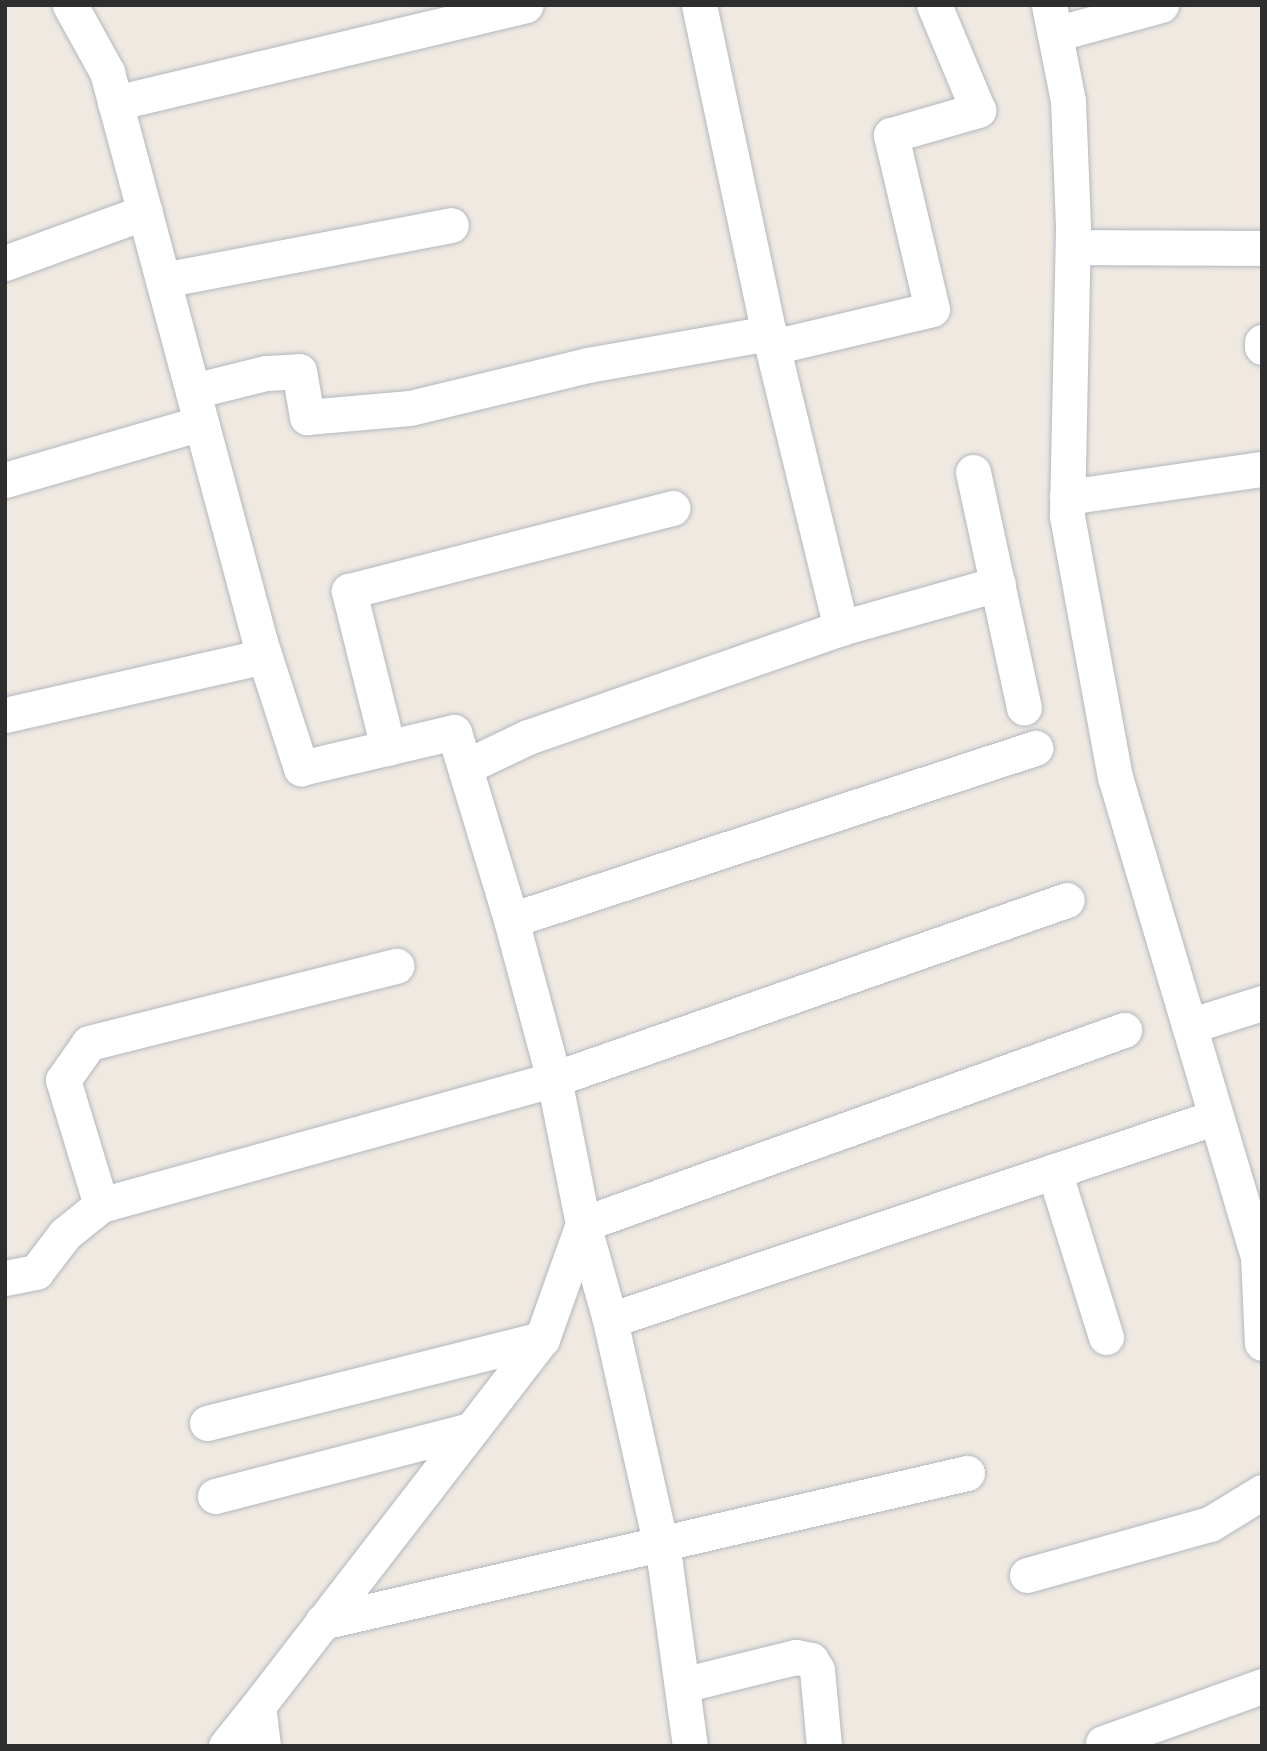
<!DOCTYPE html>
<html>
<head>
<meta charset="utf-8">
<style>
  body { margin:0 }
  #map { position:relative; width:1267px; height:1751px; overflow:hidden; background:#efe9e1; font-family:"Sofia Sans Condensed",sans-serif }
  div>[style] { position:absolute }
  .roads { filter:drop-shadow(0 0 2px #b4b7c1) drop-shadow(0 0 2px #b4b7c1) }
  .minor>* { height:35px; margin:-17.5px; padding:0 17.5px; transform-origin:17.5px; border-radius:17.5px; background:#fff }
  span { translate:-50% -50%; white-space:nowrap; text-align:center; line-height:1.15; -webkit-text-stroke:6px #fff; paint-order:stroke }
  .frame { position:absolute; inset:0; border:7px solid #2e2e2e; pointer-events:none }
</style>
</head>
<body>
<div id="map">
  <div class="roads">
    <div class="minor">
      <i style="left:70px;top:5px;width:77px;rotate:61.1deg"></i>
      <i style="left:107px;top:72px;width:590px;rotate:74.97deg"></i>
      <i style="left:260px;top:642px;width:133px;rotate:72deg"></i>
      <i style="left:301px;top:768px;width:157px;rotate:-13.2deg"></i>
      <i style="left:454px;top:732px;width:196px;rotate:73.1deg"></i>
      <i style="left:511px;top:920px;width:165px;rotate:74.9deg"></i>
      <i style="left:554px;top:1079px;width:148px;rotate:78.7deg"></i>
      <i style="left:583px;top:1224px;width:100px;rotate:74.3deg"></i>
      <i style="left:610px;top:1320px;width:250px;rotate:77.3deg"></i>
      <i style="left:665px;top:1564px;width:184px;rotate:82.2deg"></i>
      <i style="left:699px;top:5px;width:335px;rotate:78deg"></i>
      <i style="left:769px;top:333px;width:304px;rotate:76.3deg"></i>
      <i style="left:1049px;top:5px;width:98px;rotate:78.8deg"></i>
      <i style="left:1068px;top:101px;width:127px;rotate:87.7deg"></i>
      <i style="left:1073px;top:228px;width:288px;rotate:91.2deg"></i>
      <i style="left:1067px;top:516px;width:265px;rotate:79.6deg"></i>
      <i style="left:1115px;top:777px;width:500px;rotate:73.4deg"></i>
      <i style="left:1258px;top:1256px;width:4px;rotate:-14deg"></i>
      <i style="left:1055px;top:34px;width:110px;rotate:-15.3deg"></i>
      <i style="left:115px;top:103px;width:422px;rotate:-13.4deg"></i>
      <i style="left:1073px;top:247px;width:189px;rotate:0.3deg"></i>
      <i style="left:5px;top:263px;width:149px;rotate:-20deg"></i>
      <i style="left:163px;top:280px;width:293px;rotate:-10.8deg"></i>
      <i style="left:1262px;top:342px;width:5px;rotate:90deg"></i>
      <i style="left:773px;top:347px;width:163px;rotate:-13.4deg"></i>
      <i style="left:932px;top:309px;width:179px;rotate:-103.3deg"></i>
      <i style="left:891px;top:135px;width:91px;rotate:-16deg"></i>
      <i style="left:978px;top:110px;width:114px;rotate:-112.7deg"></i>
      <i style="left:193px;top:391px;width:75px;rotate:-13.9deg"></i>
      <i style="left:266px;top:373px;width:33px;rotate:-3deg"></i>
      <i style="left:299px;top:371px;width:47px;rotate:80.1deg"></i>
      <i style="left:307px;top:417px;width:103px;rotate:-5deg"></i>
      <i style="left:410px;top:408px;width:183px;rotate:-13.6deg"></i>
      <i style="left:588px;top:365px;width:184px;rotate:-10deg"></i>
      <i style="left:973px;top:472px;width:241px;rotate:77.8deg"></i>
      <i style="left:5px;top:480px;width:204px;rotate:-16.2deg"></i>
      <i style="left:1067px;top:497px;width:197px;rotate:-8.2deg"></i>
      <i style="left:5px;top:715px;width:266px;rotate:-12.8deg"></i>
      <i style="left:388px;top:748px;width:162px;rotate:-104deg"></i>
      <i style="left:349px;top:591px;width:334px;rotate:-14.4deg"></i>
      <i style="left:465px;top:767px;width:70px;rotate:-25.5deg"></i>
      <i style="left:528px;top:737px;width:331px;rotate:-19.2deg"></i>
      <i style="left:841px;top:628px;width:163px;rotate:-15.7deg"></i>
      <i style="left:511px;top:920px;width:552px;rotate:-18.17deg"></i>
      <i style="left:1189px;top:1026px;width:77px;rotate:-17.5deg"></i>
      <i style="left:1054px;top:1171px;width:174px;rotate:72.6deg"></i>
      <i style="left:101px;top:1205px;width:131px;rotate:-106.9deg"></i>
      <i style="left:63px;top:1080px;width:45px;rotate:-54.9deg"></i>
      <i style="left:89px;top:1043px;width:317px;rotate:-14.1deg"></i>
      <i style="left:1258px;top:1256px;width:87px;rotate:87.4deg"></i>
      <i style="left:5px;top:1278px;width:32px;rotate:-11deg"></i>
      <i style="left:36px;top:1272px;width:48px;rotate:-52.7deg"></i>
      <i style="left:65px;top:1234px;width:46px;rotate:-38.9deg"></i>
      <i style="left:101px;top:1205px;width:470px;rotate:-15.5deg"></i>
      <i style="left:554px;top:1079px;width:543px;rotate:-19.24deg"></i>
      <i style="left:610px;top:1320px;width:639px;rotate:-18.52deg"></i>
      <i style="left:207px;top:1423px;width:345px;rotate:-14.1deg"></i>
      <i style="left:215px;top:1496px;width:264px;rotate:-14.5deg"></i>
      <i style="left:1027px;top:1575px;width:190px;rotate:-15.6deg"></i>
      <i style="left:1210px;top:1524px;width:61px;rotate:-31.6deg"></i>
      <i style="left:322px;top:1622px;width:662px;rotate:-13.01deg"></i>
      <i style="left:682px;top:1685px;width:117px;rotate:-13.8deg"></i>
      <i style="left:796px;top:1657px;width:15px;rotate:11deg"></i>
      <i style="left:811px;top:1660px;width:12px;rotate:59deg"></i>
      <i style="left:817px;top:1670px;width:76px;rotate:84.7deg"></i>
      <i style="left:1103px;top:1743px;width:169px;rotate:-19.7deg"></i>
      <i style="left:226px;top:1746px;width:51px;rotate:-51.3deg"></i>
      <i style="left:263px;top:1746px;width:40px;rotate:-97.1deg"></i>
      <i style="left:258px;top:1706px;width:464px;rotate:-52.3deg"></i>
      <i style="left:542px;top:1339px;width:122px;rotate:-70.4deg"></i>
      <i style="left:583px;top:1224px;width:575px;rotate:-19.73deg"></i>
    </div>
  </div>
  <div class="frame"></div>
</div>
</body>
</html>
